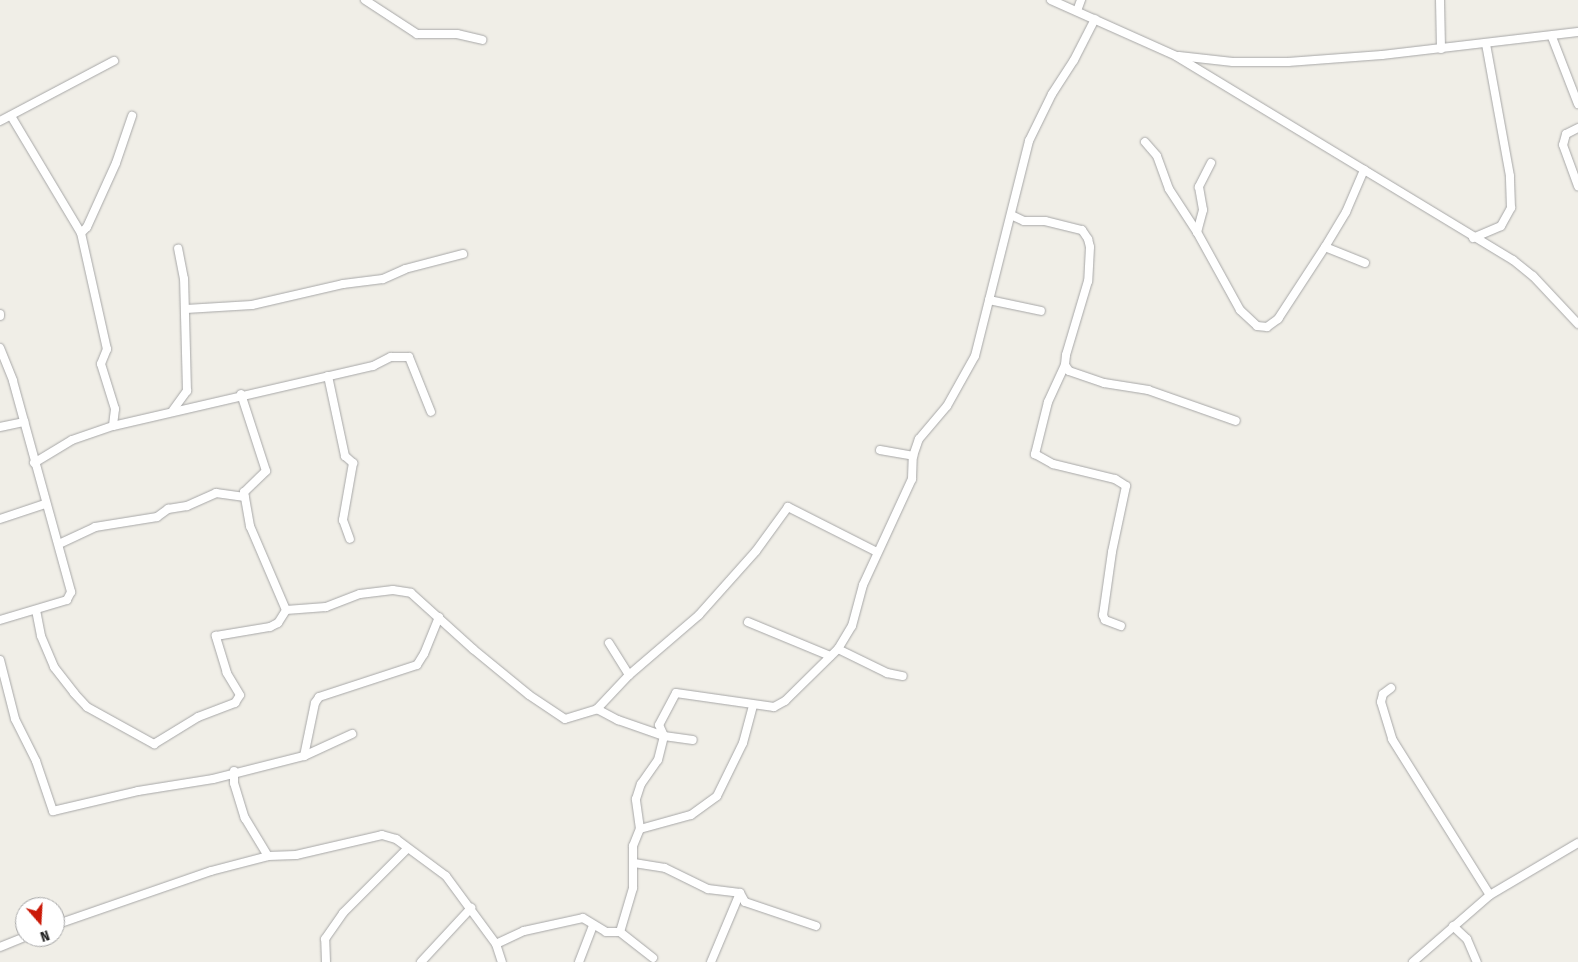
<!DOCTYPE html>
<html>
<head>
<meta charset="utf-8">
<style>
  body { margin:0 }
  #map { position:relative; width:1578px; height:962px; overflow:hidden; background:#f0eee7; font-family:"Fira Sans Condensed",sans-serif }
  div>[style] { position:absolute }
  .roads { filter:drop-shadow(0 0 1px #a7a7a7) drop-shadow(0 0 1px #a7a7a7) }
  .minor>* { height:8px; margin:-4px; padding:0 4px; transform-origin:4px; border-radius:4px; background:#fff }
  span { translate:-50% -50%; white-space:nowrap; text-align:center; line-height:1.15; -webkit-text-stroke:4.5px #fff; paint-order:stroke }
  .north { position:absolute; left:15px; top:897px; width:50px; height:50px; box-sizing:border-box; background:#fff; border:1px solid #a6a6a6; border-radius:50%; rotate:161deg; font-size:14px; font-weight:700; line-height:20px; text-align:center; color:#202020 }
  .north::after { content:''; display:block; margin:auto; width:18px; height:22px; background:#ca1907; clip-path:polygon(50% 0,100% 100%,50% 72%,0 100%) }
</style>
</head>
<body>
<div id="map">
  <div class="roads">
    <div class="minor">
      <i style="left:365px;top:0;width:62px;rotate:33.2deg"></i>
      <i style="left:417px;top:34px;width:40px"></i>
      <i style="left:457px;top:34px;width:26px;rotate:13deg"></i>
      <i style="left:1051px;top:0;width:137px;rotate:24.1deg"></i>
      <i style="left:1176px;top:56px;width:394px;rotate:31.2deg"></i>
      <i style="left:1513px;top:260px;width:26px;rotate:39deg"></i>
      <i style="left:1533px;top:276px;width:66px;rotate:46.8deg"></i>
      <i style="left:1440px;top:0;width:49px;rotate:88.8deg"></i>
      <i style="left:1077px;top:11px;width:12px;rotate:-70deg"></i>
      <i style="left:1552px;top:37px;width:72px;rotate:68.8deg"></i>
      <i style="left:1179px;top:56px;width:54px;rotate:6.3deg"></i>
      <i style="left:1233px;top:62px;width:55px"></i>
      <i style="left:1288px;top:62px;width:94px;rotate:-4.3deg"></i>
      <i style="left:1382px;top:55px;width:197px;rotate:-6.7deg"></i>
      <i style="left:11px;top:116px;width:136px;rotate:59.1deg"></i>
      <i style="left:81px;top:233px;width:119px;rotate:77.4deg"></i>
      <i style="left:107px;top:349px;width:16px;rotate:112deg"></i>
      <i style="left:101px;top:364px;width:47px;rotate:72.7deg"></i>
      <i style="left:115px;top:409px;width:17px;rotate:97deg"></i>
      <i style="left:0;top:121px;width:129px;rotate:-27.8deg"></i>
      <i style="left:1578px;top:128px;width:13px;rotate:153deg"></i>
      <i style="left:1566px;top:134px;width:11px;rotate:105deg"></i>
      <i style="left:1563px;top:145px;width:44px;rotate:69.9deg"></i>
      <i style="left:1145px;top:142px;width:18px;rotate:49deg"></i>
      <i style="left:1157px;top:156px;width:35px;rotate:70deg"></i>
      <i style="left:1169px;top:189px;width:51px;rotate:56.9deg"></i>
      <i style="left:1211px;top:163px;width:27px;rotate:117deg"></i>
      <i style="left:1199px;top:187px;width:23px;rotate:80deg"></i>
      <i style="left:1203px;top:210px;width:23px;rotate:105deg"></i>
      <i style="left:1197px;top:232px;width:89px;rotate:61.1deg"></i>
      <i style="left:1240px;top:310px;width:23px;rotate:43deg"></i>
      <i style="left:1257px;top:326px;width:10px;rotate:6deg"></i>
      <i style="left:1267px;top:327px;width:14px;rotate:-36deg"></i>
      <i style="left:1278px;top:319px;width:86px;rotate:-56.9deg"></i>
      <i style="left:1325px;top:247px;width:41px;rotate:-59deg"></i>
      <i style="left:1346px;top:212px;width:46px;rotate:-66.8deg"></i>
      <i style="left:1011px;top:215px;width:14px;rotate:25deg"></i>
      <i style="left:1024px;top:221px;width:21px"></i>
      <i style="left:1045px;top:221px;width:38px;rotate:14deg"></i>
      <i style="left:1082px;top:230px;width:11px;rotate:56deg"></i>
      <i style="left:1088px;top:239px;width:8px;rotate:76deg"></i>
      <i style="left:1090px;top:247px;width:34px;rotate:93deg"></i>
      <i style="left:1088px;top:281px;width:77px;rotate:106.6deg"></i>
      <i style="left:1066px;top:355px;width:10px;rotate:96deg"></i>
      <i style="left:1065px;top:365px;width:7px;rotate:56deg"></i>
      <i style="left:1069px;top:371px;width:37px;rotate:19deg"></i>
      <i style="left:1104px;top:383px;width:45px;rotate:9deg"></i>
      <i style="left:1148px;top:390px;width:93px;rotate:19.4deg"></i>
      <i style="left:81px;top:233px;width:8px;rotate:-45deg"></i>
      <i style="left:87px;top:227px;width:70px;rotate:-65.6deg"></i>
      <i style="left:116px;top:163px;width:50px;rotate:-71.2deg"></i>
      <i style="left:1473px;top:238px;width:30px;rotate:-23deg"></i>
      <i style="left:1501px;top:226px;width:21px;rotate:-61deg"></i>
      <i style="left:1511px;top:208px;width:32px;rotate:-92deg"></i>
      <i style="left:1510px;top:176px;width:134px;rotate:-100.3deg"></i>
      <i style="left:1325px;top:247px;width:43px;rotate:21.8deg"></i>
      <i style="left:989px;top:300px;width:53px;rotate:11.9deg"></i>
      <i style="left:186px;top:309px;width:66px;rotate:-3.5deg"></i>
      <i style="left:252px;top:305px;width:93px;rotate:-13deg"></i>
      <i style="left:343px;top:284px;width:40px;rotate:-7.1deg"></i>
      <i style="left:383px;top:279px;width:24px;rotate:-24deg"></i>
      <i style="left:405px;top:269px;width:60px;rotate:-14.5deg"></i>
      <i style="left:0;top:314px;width:2px;rotate:90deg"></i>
      <i style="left:0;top:348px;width:35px;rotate:68deg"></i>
      <i style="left:13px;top:381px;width:219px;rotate:74.6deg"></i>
      <i style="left:71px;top:592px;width:9px;rotate:117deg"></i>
      <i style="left:67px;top:600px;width:70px;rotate:163.4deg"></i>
      <i style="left:1065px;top:365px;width:41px;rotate:114.7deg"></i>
      <i style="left:1048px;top:402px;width:54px;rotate:104deg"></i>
      <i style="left:1035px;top:454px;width:21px;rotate:29deg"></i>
      <i style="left:1053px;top:464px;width:64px;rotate:13.6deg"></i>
      <i style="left:1115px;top:479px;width:13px;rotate:32deg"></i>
      <i style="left:1126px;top:486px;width:67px;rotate:102deg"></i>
      <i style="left:1112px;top:552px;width:64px;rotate:98.1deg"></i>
      <i style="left:1103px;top:615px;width:5px;rotate:68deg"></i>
      <i style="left:1105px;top:620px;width:17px;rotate:21deg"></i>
      <i style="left:328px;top:376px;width:82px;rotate:78deg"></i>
      <i style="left:345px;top:456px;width:11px;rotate:41deg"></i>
      <i style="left:353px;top:463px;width:58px;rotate:100deg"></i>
      <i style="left:343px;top:520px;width:20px;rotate:70deg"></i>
      <i style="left:241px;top:394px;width:81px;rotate:72deg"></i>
      <i style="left:266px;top:471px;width:30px;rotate:136deg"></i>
      <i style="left:244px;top:492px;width:35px;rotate:80deg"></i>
      <i style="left:250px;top:526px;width:91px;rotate:66.8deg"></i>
      <i style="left:286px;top:610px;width:40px;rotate:-4.3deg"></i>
      <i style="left:326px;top:607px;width:36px;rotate:-21deg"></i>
      <i style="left:360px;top:594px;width:33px;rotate:-7deg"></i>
      <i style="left:393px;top:590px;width:18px;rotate:9deg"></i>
      <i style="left:411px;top:593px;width:84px;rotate:42.1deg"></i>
      <i style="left:473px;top:649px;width:72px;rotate:39.4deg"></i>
      <i style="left:529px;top:695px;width:43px;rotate:33.7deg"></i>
      <i style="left:565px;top:719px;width:34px;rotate:-17deg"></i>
      <i style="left:173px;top:410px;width:24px;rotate:-54deg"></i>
      <i style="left:187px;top:391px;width:112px;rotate:-91.5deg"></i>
      <i style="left:184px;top:279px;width:31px;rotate:-101deg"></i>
      <i style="left:0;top:427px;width:25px;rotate:-12deg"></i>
      <i style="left:880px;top:450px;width:34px;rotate:10deg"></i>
      <i style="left:34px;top:463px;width:44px;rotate:-31.2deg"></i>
      <i style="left:72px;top:440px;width:43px;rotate:-18.9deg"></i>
      <i style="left:113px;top:426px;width:267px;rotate:-13deg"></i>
      <i style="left:373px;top:366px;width:20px;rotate:-27deg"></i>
      <i style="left:391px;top:357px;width:18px"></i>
      <i style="left:409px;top:357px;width:59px;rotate:68.2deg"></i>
      <i style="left:0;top:519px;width:47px;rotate:-18.4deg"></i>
      <i style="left:59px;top:544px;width:40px;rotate:-25deg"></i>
      <i style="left:95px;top:527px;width:63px;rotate:-9.2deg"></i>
      <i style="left:157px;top:517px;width:14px;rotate:-36deg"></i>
      <i style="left:168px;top:509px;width:19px;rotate:-9deg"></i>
      <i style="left:187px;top:506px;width:32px;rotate:-24deg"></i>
      <i style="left:216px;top:493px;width:29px;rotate:8deg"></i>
      <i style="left:877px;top:552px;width:100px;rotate:-153.2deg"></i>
      <i style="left:788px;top:507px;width:54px;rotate:126deg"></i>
      <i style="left:756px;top:551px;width:86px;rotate:131.7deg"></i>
      <i style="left:699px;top:615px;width:92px;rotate:139.4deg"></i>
      <i style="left:629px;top:675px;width:47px;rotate:133.3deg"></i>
      <i style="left:597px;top:709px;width:24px;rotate:28deg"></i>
      <i style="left:618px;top:720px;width:49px;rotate:19.2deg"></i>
      <i style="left:664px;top:736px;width:12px;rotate:-114deg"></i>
      <i style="left:659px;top:725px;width:36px;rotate:-62deg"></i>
      <i style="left:676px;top:693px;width:99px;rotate:8.1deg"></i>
      <i style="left:774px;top:707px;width:13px;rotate:-29deg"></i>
      <i style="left:785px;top:701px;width:74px;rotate:-44.5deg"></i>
      <i style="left:838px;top:649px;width:27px;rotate:-59deg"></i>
      <i style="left:852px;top:626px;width:42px;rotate:-75deg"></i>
      <i style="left:863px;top:585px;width:117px;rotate:-65.2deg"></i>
      <i style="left:912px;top:479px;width:23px;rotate:-88deg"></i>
      <i style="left:913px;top:456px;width:18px;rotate:-71deg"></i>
      <i style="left:919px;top:439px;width:43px;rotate:-49.7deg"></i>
      <i style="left:947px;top:406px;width:57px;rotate:-60.8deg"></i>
      <i style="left:975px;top:356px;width:222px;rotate:-75.9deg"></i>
      <i style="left:1029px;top:141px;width:52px;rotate:-63.9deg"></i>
      <i style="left:1052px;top:94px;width:40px;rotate:-57.1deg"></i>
      <i style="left:1074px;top:60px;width:46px;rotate:-62.9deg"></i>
      <i style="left:36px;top:610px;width:26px;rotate:79deg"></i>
      <i style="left:41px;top:636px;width:34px;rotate:67deg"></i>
      <i style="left:54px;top:667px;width:33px;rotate:52deg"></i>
      <i style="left:74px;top:693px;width:19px;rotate:47deg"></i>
      <i style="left:87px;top:707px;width:77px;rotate:28.9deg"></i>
      <i style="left:154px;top:744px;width:52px;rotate:-31.5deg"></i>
      <i style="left:198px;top:717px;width:40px;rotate:-21deg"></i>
      <i style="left:235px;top:703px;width:9px;rotate:-58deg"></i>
      <i style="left:240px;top:695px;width:26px;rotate:-121deg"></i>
      <i style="left:227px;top:673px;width:39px;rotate:-107deg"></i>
      <i style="left:216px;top:636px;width:55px;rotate:-9.5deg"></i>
      <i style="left:270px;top:627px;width:9px;rotate:-27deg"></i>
      <i style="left:278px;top:623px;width:15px;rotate:-58deg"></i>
      <i style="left:748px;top:622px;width:89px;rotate:22.5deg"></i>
      <i style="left:609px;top:643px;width:38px;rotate:58deg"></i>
      <i style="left:838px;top:649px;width:55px;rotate:26.1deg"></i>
      <i style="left:887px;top:673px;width:16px;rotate:11deg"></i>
      <i style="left:0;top:660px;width:61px;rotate:75.7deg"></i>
      <i style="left:15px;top:719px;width:47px;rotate:63.4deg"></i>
      <i style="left:36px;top:761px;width:53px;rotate:71.2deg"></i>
      <i style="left:53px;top:811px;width:87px;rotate:-13.2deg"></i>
      <i style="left:138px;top:791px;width:76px;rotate:-9.1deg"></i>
      <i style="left:213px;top:779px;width:94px;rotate:-14.2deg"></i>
      <i style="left:304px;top:756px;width:53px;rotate:-24.6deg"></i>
      <i style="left:1391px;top:688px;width:10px;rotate:143deg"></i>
      <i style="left:1383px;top:694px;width:8px;rotate:104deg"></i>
      <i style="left:1381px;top:702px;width:39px;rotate:73deg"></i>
      <i style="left:1392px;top:739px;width:184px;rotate:57.9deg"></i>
      <i style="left:304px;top:756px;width:54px;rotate:-78.3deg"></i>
      <i style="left:315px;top:703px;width:7px;rotate:-56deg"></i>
      <i style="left:319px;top:697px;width:103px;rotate:-18.1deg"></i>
      <i style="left:417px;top:665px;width:13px;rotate:-58deg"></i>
      <i style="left:424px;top:654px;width:40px;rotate:-68deg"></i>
      <i style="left:234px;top:771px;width:12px;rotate:90deg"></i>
      <i style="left:234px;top:783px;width:37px;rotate:73deg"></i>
      <i style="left:245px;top:818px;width:44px;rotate:58.8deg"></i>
      <i style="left:640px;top:829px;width:53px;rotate:-15.4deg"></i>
      <i style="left:691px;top:815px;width:32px;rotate:-36deg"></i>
      <i style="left:717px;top:796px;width:59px;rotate:-63.9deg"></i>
      <i style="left:743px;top:743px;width:38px;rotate:-75deg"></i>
      <i style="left:634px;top:863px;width:31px;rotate:9deg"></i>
      <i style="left:665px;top:868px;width:48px;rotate:26deg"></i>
      <i style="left:708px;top:889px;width:32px;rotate:7deg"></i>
      <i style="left:740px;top:893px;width:10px;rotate:61deg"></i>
      <i style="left:745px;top:902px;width:75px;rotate:18.7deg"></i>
      <i style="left:55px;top:925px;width:165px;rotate:-19.1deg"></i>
      <i style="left:211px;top:871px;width:59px;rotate:-14.7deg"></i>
      <i style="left:268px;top:856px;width:28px;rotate:-2deg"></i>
      <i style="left:296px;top:855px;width:88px;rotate:-13.1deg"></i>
      <i style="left:382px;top:835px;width:15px;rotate:16deg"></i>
      <i style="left:396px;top:839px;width:62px;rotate:36.5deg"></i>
      <i style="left:446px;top:876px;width:84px;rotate:53.7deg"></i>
      <i style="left:496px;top:944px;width:19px;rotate:72deg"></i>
      <i style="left:1453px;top:926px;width:19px;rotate:43deg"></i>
      <i style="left:1467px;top:939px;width:25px;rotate:67deg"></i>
      <i style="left:620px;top:932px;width:42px;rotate:38.2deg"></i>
      <i style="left:496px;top:944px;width:31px;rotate:-25deg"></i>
      <i style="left:524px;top:931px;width:60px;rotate:-12.4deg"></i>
      <i style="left:583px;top:918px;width:27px;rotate:31deg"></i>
      <i style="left:606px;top:932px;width:14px"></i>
      <i style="left:620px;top:932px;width:46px;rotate:-73.5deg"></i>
      <i style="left:633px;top:888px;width:42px;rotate:-90deg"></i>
      <i style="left:633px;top:846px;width:18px;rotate:-68deg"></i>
      <i style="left:640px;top:829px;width:30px;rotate:-98deg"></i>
      <i style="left:636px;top:799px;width:16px;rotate:-72deg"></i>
      <i style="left:641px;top:784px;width:29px;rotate:-55deg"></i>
      <i style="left:658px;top:760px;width:25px;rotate:-76deg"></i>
      <i style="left:664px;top:736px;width:29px;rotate:8deg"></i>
      <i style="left:0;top:947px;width:27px;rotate:-22deg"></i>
      <i style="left:326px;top:962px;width:23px;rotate:-92deg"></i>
      <i style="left:325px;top:939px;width:32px;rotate:-55deg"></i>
      <i style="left:343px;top:913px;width:91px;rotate:-45deg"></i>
      <i style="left:421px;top:962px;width:74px;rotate:-47.2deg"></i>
      <i style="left:579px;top:962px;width:39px;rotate:-69deg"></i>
      <i style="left:711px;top:962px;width:75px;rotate:-67.2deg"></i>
      <i style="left:1413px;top:962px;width:102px;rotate:-41deg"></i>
      <i style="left:1490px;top:895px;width:102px;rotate:-30.6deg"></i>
    </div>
  </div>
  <div class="north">N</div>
</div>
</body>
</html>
